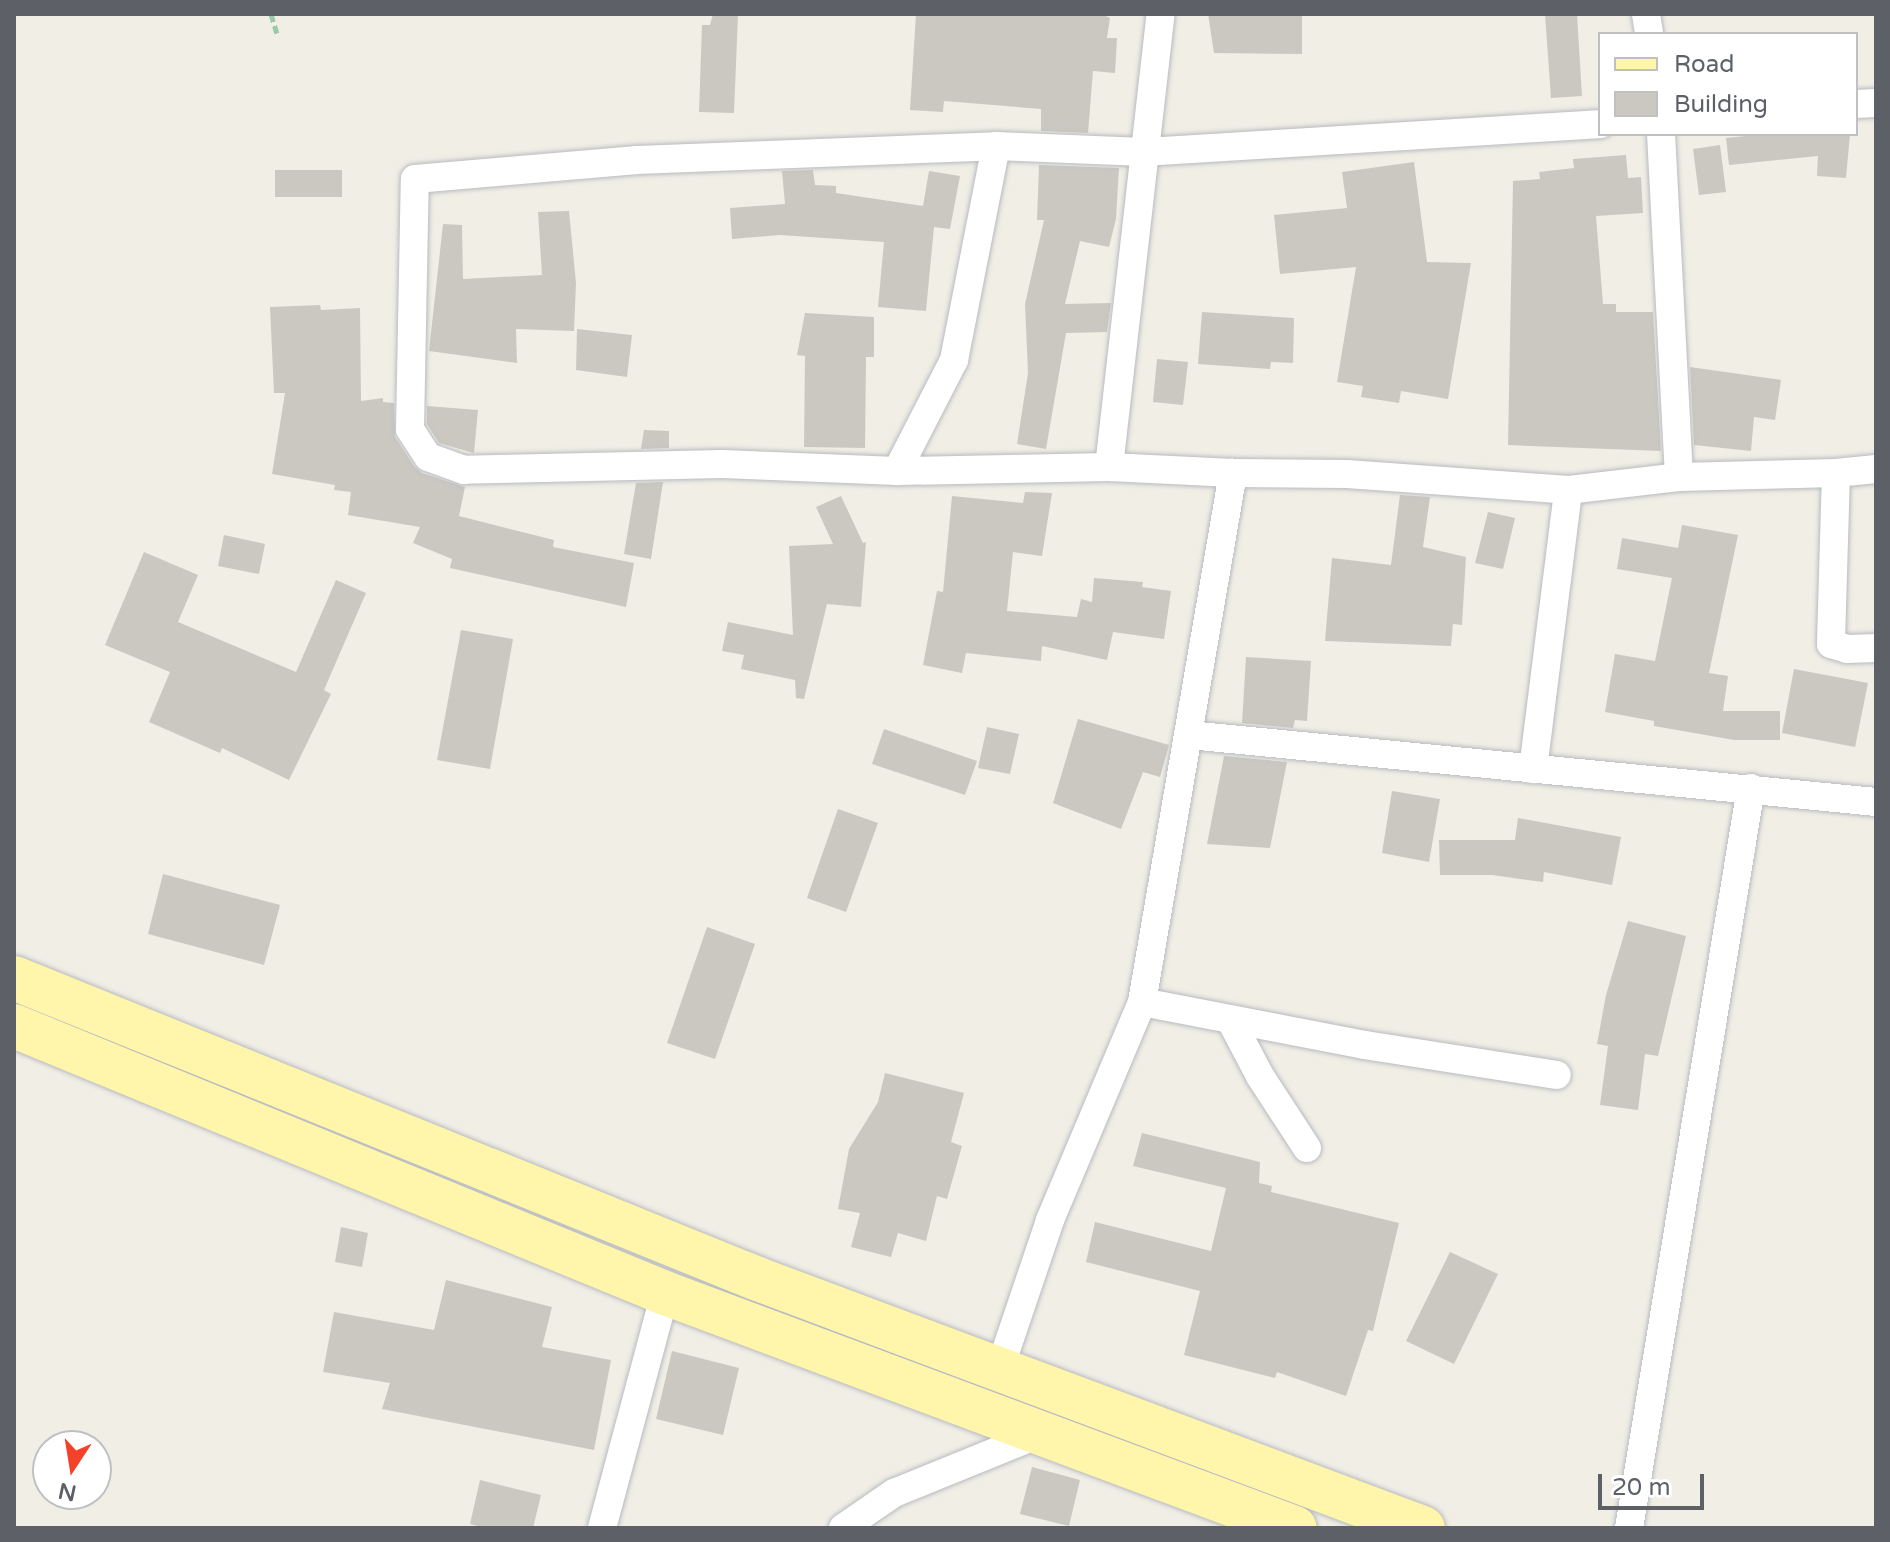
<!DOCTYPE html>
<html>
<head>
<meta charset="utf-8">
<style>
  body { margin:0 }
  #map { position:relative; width:1890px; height:1542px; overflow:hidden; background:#f0eee5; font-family:"Varela Round",sans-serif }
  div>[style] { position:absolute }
  .building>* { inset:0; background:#cbc8c2 }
  .path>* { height:5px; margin-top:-2.5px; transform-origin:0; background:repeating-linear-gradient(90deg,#99caa9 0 8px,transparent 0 12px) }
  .roads { filter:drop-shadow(0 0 2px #b8bbc0) drop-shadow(0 0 2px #b8bbc0) }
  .street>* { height:28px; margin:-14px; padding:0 14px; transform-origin:14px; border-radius:14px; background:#fff }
  .primary>* { height:44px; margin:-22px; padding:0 22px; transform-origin:22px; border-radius:22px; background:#fff5ab }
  span { translate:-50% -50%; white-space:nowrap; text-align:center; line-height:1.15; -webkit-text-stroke:8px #fff; paint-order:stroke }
  .frame { position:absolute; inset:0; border:16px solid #5d6167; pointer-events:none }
  .legend { position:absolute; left:1598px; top:32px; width:260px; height:104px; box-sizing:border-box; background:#fff; border:2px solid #bec0c2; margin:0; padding:10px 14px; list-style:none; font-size:24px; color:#5d6167 }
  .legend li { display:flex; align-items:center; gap:16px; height:40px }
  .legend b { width:40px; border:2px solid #bec0c2 }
  .north { position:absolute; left:32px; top:1430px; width:80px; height:80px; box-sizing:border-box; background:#fff; border:2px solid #bec0c2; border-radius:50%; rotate:192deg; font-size:22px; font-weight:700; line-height:32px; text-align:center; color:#5d6167 }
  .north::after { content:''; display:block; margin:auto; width:28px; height:36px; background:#f34229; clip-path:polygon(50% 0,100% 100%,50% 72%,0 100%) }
  .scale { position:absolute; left:1598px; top:1474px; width:106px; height:36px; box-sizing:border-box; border:4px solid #5d6167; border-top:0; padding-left:10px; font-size:24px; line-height:28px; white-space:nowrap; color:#5d6167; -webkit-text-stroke:6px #fff; paint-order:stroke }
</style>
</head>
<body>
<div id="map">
  <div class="building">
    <i style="clip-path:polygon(713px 14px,738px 14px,734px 113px,699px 112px,702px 25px,710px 25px)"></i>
    <i style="clip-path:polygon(916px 14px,1102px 14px,1110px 18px,1107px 38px,1117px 38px,1115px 73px,1093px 71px,1088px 133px,1041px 131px,1041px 109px,944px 101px,943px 112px,910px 110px)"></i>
    <i style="clip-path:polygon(1208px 14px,1302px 14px,1302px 54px,1214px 53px)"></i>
    <i style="clip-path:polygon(1545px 14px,1577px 14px,1582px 96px,1551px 98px)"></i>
    <i style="clip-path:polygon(1766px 134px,1850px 134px,1846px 178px,1817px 176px,1818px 156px,1729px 165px,1726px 138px)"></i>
    <i style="clip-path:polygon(1720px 145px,1726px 192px,1699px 195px,1693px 149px)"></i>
    <i style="clip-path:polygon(1626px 155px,1628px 178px,1641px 177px,1643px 213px,1596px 216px,1603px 304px,1616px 304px,1616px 312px,1653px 312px,1661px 451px,1508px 445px,1513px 181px,1540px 179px,1539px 172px,1574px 168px,1573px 159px)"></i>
    <i style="clip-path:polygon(1414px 162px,1427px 262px,1471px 263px,1448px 399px,1401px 391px,1399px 403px,1361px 397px,1363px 386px,1337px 382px,1356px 267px,1280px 274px,1274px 215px,1347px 208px,1342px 172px)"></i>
    <i style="clip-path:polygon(1039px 165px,1119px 168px,1116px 219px,1109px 247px,1080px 241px,1065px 304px,1111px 303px,1107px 332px,1066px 333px,1046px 449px,1017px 444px,1028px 373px,1025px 304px,1044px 220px,1037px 220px)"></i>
    <i style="clip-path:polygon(275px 170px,342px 170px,342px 197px,275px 197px)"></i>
    <i style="clip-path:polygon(813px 170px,815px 185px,836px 186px,836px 193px,923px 206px,929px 171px,960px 176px,950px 229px,934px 227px,926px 311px,878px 307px,884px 242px,780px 235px,732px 239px,730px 208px,785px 204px,782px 171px)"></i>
    <i style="clip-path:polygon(569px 211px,576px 283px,574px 331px,516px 329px,517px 363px,429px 351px,443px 224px,462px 225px,463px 279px,542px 275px,538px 212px)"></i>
    <i style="clip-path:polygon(320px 305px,321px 310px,360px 308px,361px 401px,383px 398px,383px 402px,394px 403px,395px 437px,414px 466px,422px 473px,465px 487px,459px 516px,554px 540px,553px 547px,634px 563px,626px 607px,450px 568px,452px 559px,413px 543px,420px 527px,348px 515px,351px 492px,334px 490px,335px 485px,272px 474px,285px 393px,274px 393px,270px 307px)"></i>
    <i style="clip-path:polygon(1202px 312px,1294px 318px,1293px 363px,1271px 362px,1270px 369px,1198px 364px)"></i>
    <i style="clip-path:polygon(805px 313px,874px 317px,874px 357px,866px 357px,865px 448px,804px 447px,805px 356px,797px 355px)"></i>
    <i style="clip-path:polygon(577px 329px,632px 335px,627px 377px,576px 370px)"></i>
    <i style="clip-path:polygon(1157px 359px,1188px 362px,1183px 405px,1153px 402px)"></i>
    <i style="clip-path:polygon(1690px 367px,1781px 380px,1775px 420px,1754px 417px,1751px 451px,1694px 445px)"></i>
    <i style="clip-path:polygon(427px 406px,478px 410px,474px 453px,439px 443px,427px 424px)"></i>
    <i style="clip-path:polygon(644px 430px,669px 431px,669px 448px,641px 449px)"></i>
    <i style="clip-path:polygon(663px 482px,651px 559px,624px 554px,636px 483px)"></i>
    <i style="clip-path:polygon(1025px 492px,1052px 493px,1042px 556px,1013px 552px,1007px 611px,1077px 617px,1081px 599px,1092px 602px,1094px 578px,1143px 582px,1142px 587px,1171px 591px,1164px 639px,1113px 632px,1107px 660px,1042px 646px,1041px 661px,966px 653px,962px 673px,923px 665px,937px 591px,943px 592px,952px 496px,1023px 503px)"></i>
    <i style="clip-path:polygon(1400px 495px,1430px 497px,1423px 547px,1466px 557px,1462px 625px,1453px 624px,1451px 646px,1325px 641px,1332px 558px,1391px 565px)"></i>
    <i style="clip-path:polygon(841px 496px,863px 543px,866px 542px,861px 607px,827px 604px,804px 699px,796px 698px,795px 680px,741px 669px,744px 655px,722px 651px,728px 622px,793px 635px,789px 546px,833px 544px,816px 507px)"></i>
    <i style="clip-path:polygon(1488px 512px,1515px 518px,1503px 569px,1475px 563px)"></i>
    <i style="clip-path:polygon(1682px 525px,1738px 535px,1709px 673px,1728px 676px,1723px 711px,1780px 711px,1780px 740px,1734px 740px,1654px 726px,1654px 721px,1605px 712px,1615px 654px,1655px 661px,1672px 578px,1617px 569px,1622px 538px,1678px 548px)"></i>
    <i style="clip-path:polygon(224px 535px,265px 544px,259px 574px,218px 566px)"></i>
    <i style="clip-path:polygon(144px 552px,198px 575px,178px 622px,296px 672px,336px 580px,366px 593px,324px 690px,331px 694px,289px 780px,222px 748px,220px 753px,149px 722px,170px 672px,105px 645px)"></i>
    <i style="clip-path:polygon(461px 630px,513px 639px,490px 769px,437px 760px)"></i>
    <i style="clip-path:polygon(1246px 657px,1311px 661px,1307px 721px,1295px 720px,1293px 728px,1242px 723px)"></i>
    <i style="clip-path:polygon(1794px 669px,1868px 683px,1855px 747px,1782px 733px)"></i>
    <i style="clip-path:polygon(1078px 719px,1169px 745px,1160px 777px,1143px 772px,1121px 829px,1053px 803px)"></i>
    <i style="clip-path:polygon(987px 727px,1019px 734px,1010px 774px,978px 768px)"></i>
    <i style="clip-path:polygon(884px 729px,977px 761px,965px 795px,872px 764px)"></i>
    <i style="clip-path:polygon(1224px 756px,1287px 762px,1270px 848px,1207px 844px)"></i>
    <i style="clip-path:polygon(1392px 791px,1440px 799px,1429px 862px,1382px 853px)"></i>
    <i style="clip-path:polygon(838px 809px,878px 823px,846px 912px,807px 898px)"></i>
    <i style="clip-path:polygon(1518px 818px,1621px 837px,1612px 885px,1544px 872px,1543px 882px,1492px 875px,1440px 875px,1439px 840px,1515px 840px)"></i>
    <i style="clip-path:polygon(163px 874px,280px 905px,264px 965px,148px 934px)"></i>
    <i style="clip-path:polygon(1628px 921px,1686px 936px,1658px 1056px,1645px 1054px,1638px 1110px,1600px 1105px,1608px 1046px,1597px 1044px,1606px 995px)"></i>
    <i style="clip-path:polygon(707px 927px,755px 944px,715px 1059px,667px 1043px)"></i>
    <i style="clip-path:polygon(885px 1073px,964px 1093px,951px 1142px,962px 1146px,947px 1199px,937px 1196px,926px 1241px,898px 1233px,891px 1257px,851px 1247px,860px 1213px,838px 1209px,849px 1149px,878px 1102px)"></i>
    <i style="clip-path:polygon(1142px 1133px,1260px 1162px,1259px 1183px,1272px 1186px,1271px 1192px,1399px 1223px,1373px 1331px,1368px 1330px,1346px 1396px,1277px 1372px,1275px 1378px,1184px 1355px,1200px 1291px,1086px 1262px,1095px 1222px,1211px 1251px,1226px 1188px,1133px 1166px)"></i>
    <i style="clip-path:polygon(341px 1227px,368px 1233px,362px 1267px,335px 1262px)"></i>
    <i style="clip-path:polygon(1450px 1252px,1498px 1274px,1454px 1364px,1406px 1341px)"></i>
    <i style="clip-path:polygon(446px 1280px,552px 1307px,542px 1347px,611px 1360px,594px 1450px,382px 1409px,390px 1383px,323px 1372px,334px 1312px,434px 1330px)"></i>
    <i style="clip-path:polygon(672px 1351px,739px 1368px,723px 1435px,656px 1419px)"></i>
    <i style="clip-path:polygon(1032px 1467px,1080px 1480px,1069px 1526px,1020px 1514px)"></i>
    <i style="clip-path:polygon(480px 1480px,541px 1495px,533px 1528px,485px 1528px,470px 1524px)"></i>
  </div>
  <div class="path">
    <i style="left:271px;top:14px;width:21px;rotate:73deg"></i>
  </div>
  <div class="roads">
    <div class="street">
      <i style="left:1646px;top:14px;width:20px;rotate:81deg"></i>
      <i style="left:1856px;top:104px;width:20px;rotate:-3deg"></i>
      <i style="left:1109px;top:467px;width:456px;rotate:-83.5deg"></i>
      <i style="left:897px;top:471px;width:125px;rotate:-62.8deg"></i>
      <i style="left:954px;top:360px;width:218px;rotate:-78.9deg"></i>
      <i style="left:1233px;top:473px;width:114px;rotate:0.5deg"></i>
      <i style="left:1347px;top:474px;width:222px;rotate:4.1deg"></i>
      <i style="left:1836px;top:473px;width:171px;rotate:91.7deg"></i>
      <i style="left:1831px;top:644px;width:17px;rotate:17deg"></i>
      <i style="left:1847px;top:649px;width:29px;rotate:-2deg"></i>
      <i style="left:1679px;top:477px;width:157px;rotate:-1.5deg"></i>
      <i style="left:1836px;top:473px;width:40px;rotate:-5.7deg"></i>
      <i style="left:1189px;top:735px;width:690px;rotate:5.57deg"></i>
      <i style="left:1533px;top:769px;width:281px;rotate:-82.8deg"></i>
      <i style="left:1568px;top:490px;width:112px;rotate:-6.7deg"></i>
      <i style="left:1679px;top:477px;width:343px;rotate:-93deg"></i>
      <i style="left:1142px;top:1002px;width:227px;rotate:10.9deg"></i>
      <i style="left:1365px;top:1045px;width:194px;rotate:8.9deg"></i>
      <i style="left:1230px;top:1019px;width:64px;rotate:62.2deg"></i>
      <i style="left:1260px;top:1076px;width:86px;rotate:56.9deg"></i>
      <i style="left:999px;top:1371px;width:159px;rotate:-71.3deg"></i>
      <i style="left:1050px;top:1220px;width:237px;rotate:-67.1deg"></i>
      <i style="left:1142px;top:1002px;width:537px;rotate:-80.24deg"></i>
      <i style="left:1233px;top:473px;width:124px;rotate:-177.2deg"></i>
      <i style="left:1109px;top:467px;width:212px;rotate:178.9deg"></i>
      <i style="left:897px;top:471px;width:175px;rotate:-177.7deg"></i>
      <i style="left:722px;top:464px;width:258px;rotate:178.7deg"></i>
      <i style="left:464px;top:470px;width:38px;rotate:-160deg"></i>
      <i style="left:428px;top:457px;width:33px;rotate:-123deg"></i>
      <i style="left:410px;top:429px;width:250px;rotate:-88.9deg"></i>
      <i style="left:415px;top:179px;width:223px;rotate:-4.9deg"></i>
      <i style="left:637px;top:160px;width:359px;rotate:-2.2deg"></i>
      <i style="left:996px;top:146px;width:148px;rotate:2.3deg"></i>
      <i style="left:1144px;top:152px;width:457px;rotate:-3.5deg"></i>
      <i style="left:602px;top:1528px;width:243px;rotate:-75deg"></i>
      <i style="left:843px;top:1528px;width:62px;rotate:-34.5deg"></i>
      <i style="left:894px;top:1493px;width:160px;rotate:-22.1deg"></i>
      <i style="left:1629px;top:1528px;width:750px;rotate:-80.64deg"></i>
    </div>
    <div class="primary">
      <i style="left:14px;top:978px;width:803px;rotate:22.03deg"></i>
      <i style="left:758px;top:1279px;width:710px;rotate:20.53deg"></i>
      <i style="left:14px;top:1026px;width:704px;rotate:22.3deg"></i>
      <i style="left:665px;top:1293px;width:672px;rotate:20.46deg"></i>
    </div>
  </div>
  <div class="frame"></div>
  <ul class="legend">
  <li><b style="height:10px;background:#fff5ab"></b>Road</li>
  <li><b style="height:22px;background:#cbc8c2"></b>Building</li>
  </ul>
  <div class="north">N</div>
  <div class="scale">20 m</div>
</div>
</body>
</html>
